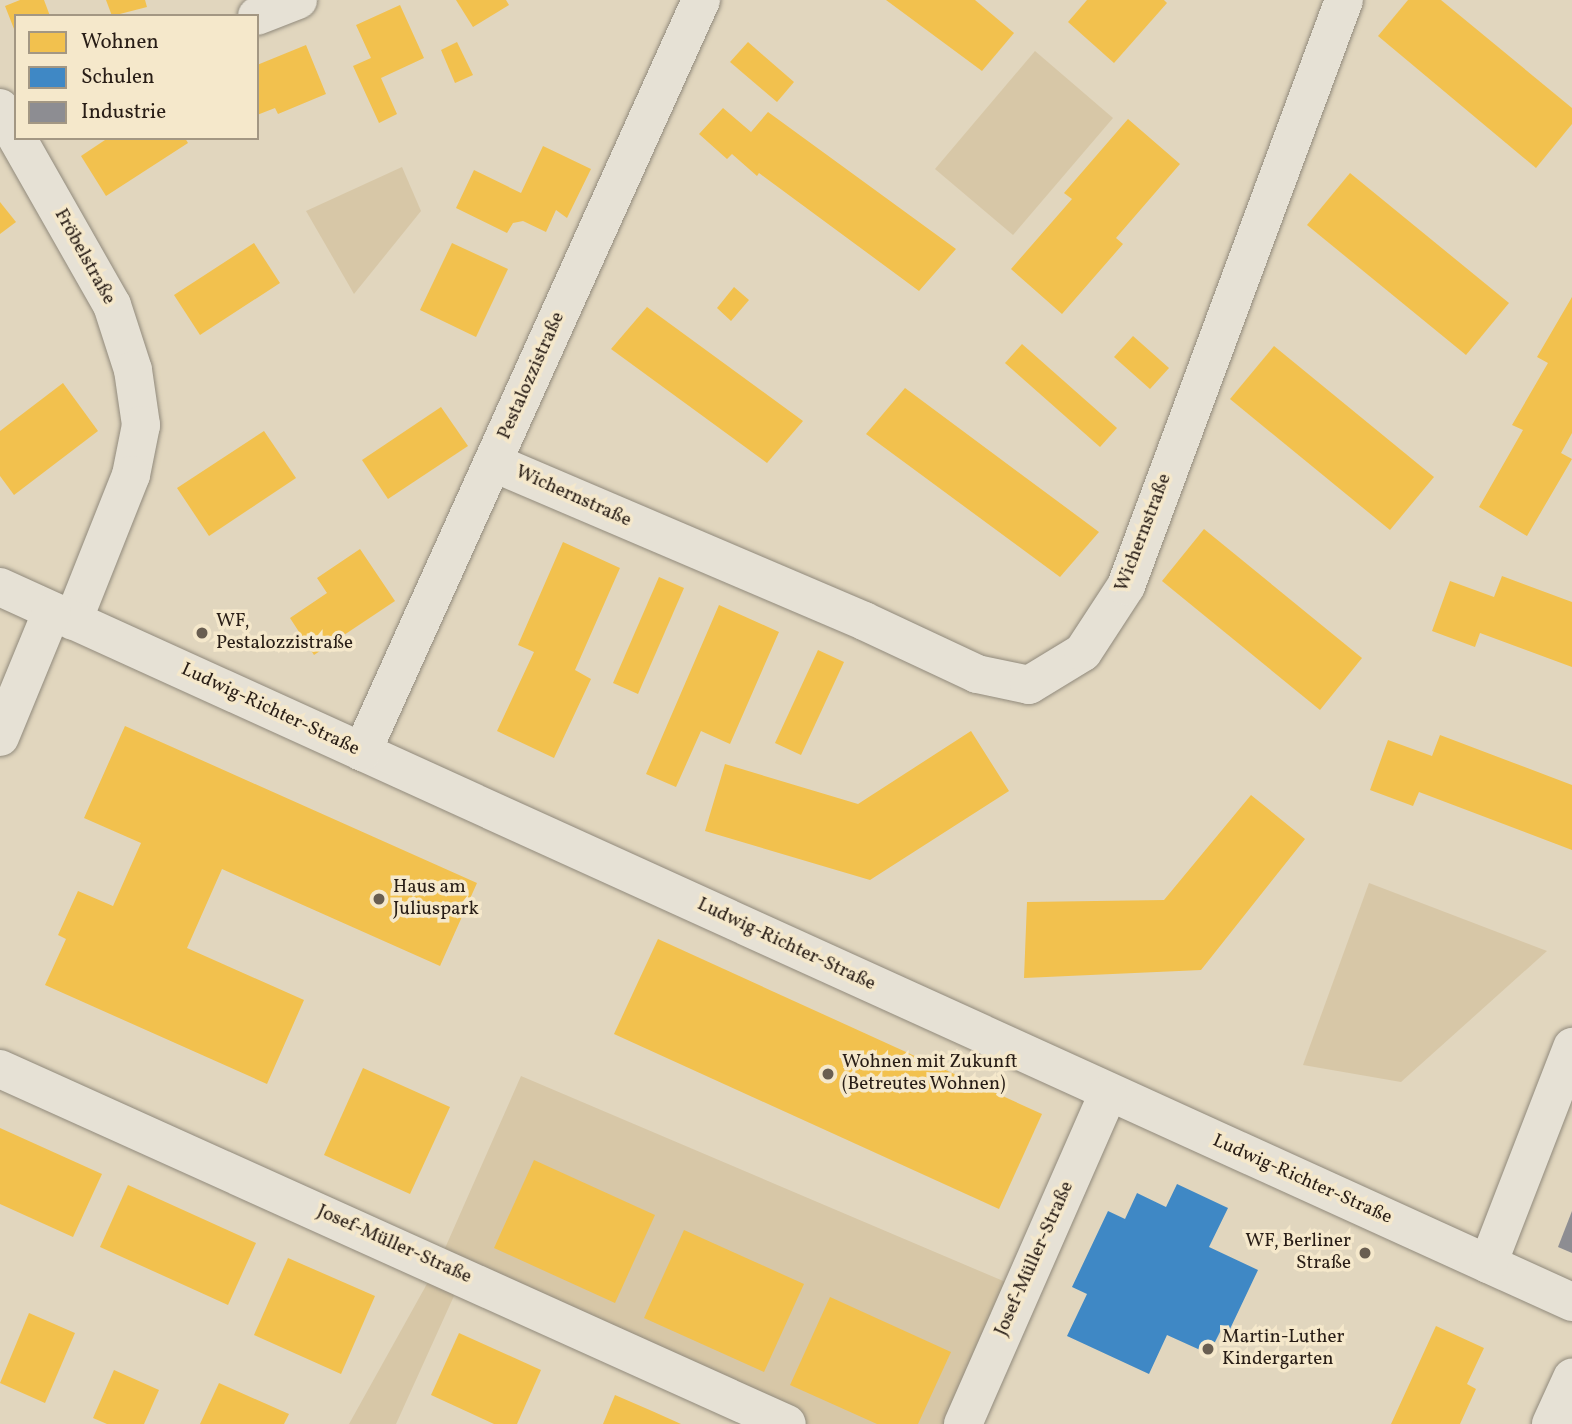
<!DOCTYPE html>
<html>
<head>
<meta charset="utf-8">
<style>
  body { margin:0 }
  #map { position:relative; width:1572px; height:1424px; overflow:hidden; background:#e1d6be; font-family:Vollkorn,serif }
  div>[style] { position:absolute }
  .green>* { inset:0; background:#d7c7a7 }
  .homes>* { inset:0; background:#f2c14e }
  .schools>* { inset:0; background:#3f88c5 }
  .industry>* { inset:0; background:#8d8d92 }
  .roads { filter:drop-shadow(0 0 2px #918a7c) drop-shadow(0 0 2px #918a7c) }
  .minor>* { height:38px; margin:-19px; padding:0 19px; transform-origin:19px; border-radius:19px; background:#e6e1d5 }
  .dots>* { width:19px; height:19px; translate:-50% -50%; box-sizing:border-box; border:4px solid #f5e8cb; border-radius:50% }
  span { translate:-50% -50%; white-space:nowrap; text-align:center; line-height:1.15; -webkit-text-stroke:7px #f5e8cb; paint-order:stroke }
  .street-label { font-size:19px; color:#281d16 }
  .poi-label { font-size:19px; color:#281d16 }
  .left { translate:0 -50%; text-align:left }
  .right { translate:-100% -50%; text-align:right }
  .legend { position:absolute; left:14px; top:14px; width:245px; height:126px; box-sizing:border-box; background:#f5e8cb; border:2px solid #a39783; margin:0; padding:9px 12px; list-style:none; font-size:21px; color:#281d16 }
  .legend li { display:flex; align-items:center; gap:14px; height:35px }
  .legend b { width:35px; border:2px solid #a39783 }
</style>
</head>
<body>
<div id="map">
  <div class="green">
    <i style="clip-path:polygon(1035px 51px,1113px 118px,1013px 235px,935px 169px)"></i>
    <i style="clip-path:polygon(402px 167px,421px 211px,354px 294px,306px 211px)"></i>
    <i style="clip-path:polygon(1369px 883px,1547px 951px,1401px 1082px,1303px 1065px)"></i>
    <i style="clip-path:polygon(521px 1076px,1022px 1289px,963px 1424px,787px 1424px,463px 1276px,396px 1424px,349px 1424px,438px 1264px)"></i>
  </div>
  <div class="homes">
    <i style="clip-path:polygon(20px 0,44px 0,50px 16px,16px 16px,16px 34px,5px 6px)"></i>
    <i style="clip-path:polygon(106px 0,145px 0,147px 7px,112px 16px)"></i>
    <i style="clip-path:polygon(456px 0,506px 0,509px 5px,473px 27px)"></i>
    <i style="clip-path:polygon(886px 0,975px 0,1014px 33px,982px 71px)"></i>
    <i style="clip-path:polygon(1087px 0,1164px 0,1167px 3px,1114px 63px,1068px 22px)"></i>
    <i style="clip-path:polygon(1408px 0,1441px 0,1572px 108px,1572px 124px,1536px 168px,1378px 36px)"></i>
    <i style="clip-path:polygon(400px 5px,424px 58px,381px 78px,397px 114px,379px 123px,353px 66px,371px 58px,356px 25px)"></i>
    <i style="clip-path:polygon(457px 42px,473px 75px,455px 83px,441px 50px)"></i>
    <i style="clip-path:polygon(748px 42px,794px 82px,777px 102px,730px 62px)"></i>
    <i style="clip-path:polygon(306px 45px,326px 94px,278px 114px,275px 108px,257px 115px,257px 65px)"></i>
    <i style="clip-path:polygon(723px 108px,751px 132px,768px 112px,956px 249px,919px 291px,759px 173px,757px 176px,732px 154px,727px 159px,699px 134px)"></i>
    <i style="clip-path:polygon(1128px 119px,1180px 164px,1116px 238px,1123px 244px,1062px 314px,1011px 269px,1072px 199px,1064px 193px)"></i>
    <i style="clip-path:polygon(108px 138px,185px 138px,188px 143px,106px 196px,81px 156px)"></i>
    <i style="clip-path:polygon(543px 146px,591px 169px,567px 218px,556px 210px,546px 232px,523px 221px,513px 223px,507px 233px,456px 208px,474px 170px,521px 193px)"></i>
    <i style="clip-path:polygon(1350px 173px,1509px 303px,1466px 355px,1307px 225px)"></i>
    <i style="clip-path:polygon(0 202px,16px 222px,0 234px)"></i>
    <i style="clip-path:polygon(254px 243px,280px 283px,200px 335px,174px 295px)"></i>
    <i style="clip-path:polygon(452px 243px,508px 269px,476px 337px,420px 310px)"></i>
    <i style="clip-path:polygon(734px 287px,749px 300px,731px 321px,717px 308px)"></i>
    <i style="clip-path:polygon(1572px 297px,1572px 433px,1561px 453px,1572px 459px,1527px 536px,1479px 507px,1523px 430px,1512px 425px,1548px 363px,1537px 357px)"></i>
    <i style="clip-path:polygon(647px 307px,803px 421px,767px 463px,611px 349px)"></i>
    <i style="clip-path:polygon(1133px 336px,1169px 368px,1150px 389px,1114px 357px)"></i>
    <i style="clip-path:polygon(1022px 344px,1117px 428px,1100px 447px,1005px 363px)"></i>
    <i style="clip-path:polygon(1274px 346px,1434px 477px,1390px 530px,1230px 399px)"></i>
    <i style="clip-path:polygon(63px 383px,98px 431px,14px 495px,0 476px,0 431px)"></i>
    <i style="clip-path:polygon(905px 388px,1099px 532px,1060px 577px,866px 434px)"></i>
    <i style="clip-path:polygon(441px 407px,468px 446px,388px 499px,362px 460px)"></i>
    <i style="clip-path:polygon(264px 431px,296px 478px,209px 536px,177px 488px)"></i>
    <i style="clip-path:polygon(1204px 529px,1362px 658px,1320px 710px,1162px 581px)"></i>
    <i style="clip-path:polygon(563px 542px,620px 568px,575px 670px,591px 679px,554px 758px,497px 731px,534px 652px,518px 645px)"></i>
    <i style="clip-path:polygon(360px 549px,395px 601px,314px 655px,290px 618px,327px 593px,317px 578px)"></i>
    <i style="clip-path:polygon(1502px 576px,1572px 602px,1572px 667px,1480px 633px,1475px 647px,1432px 631px,1450px 581px,1494px 597px)"></i>
    <i style="clip-path:polygon(659px 577px,684px 588px,638px 694px,613px 683px)"></i>
    <i style="clip-path:polygon(719px 605px,779px 632px,730px 744px,701px 731px,676px 787px,646px 774px)"></i>
    <i style="clip-path:polygon(818px 650px,844px 662px,801px 755px,775px 743px)"></i>
    <i style="clip-path:polygon(125px 726px,477px 883px,440px 966px,222px 869px,187px 948px,304px 1000px,267px 1084px,45px 985px,66px 939px,58px 935px,78px 891px,113px 906px,141px 843px,84px 818px)"></i>
    <i style="clip-path:polygon(971px 731px,1009px 791px,870px 880px,705px 831px,725px 764px,858px 804px)"></i>
    <i style="clip-path:polygon(1440px 735px,1572px 785px,1572px 850px,1419px 792px,1413px 806px,1370px 790px,1388px 740px,1432px 756px)"></i>
    <i style="clip-path:polygon(1251px 795px,1305px 839px,1201px 970px,1024px 978px,1027px 902px,1164px 900px)"></i>
    <i style="clip-path:polygon(658px 939px,1042px 1114px,999px 1209px,614px 1034px)"></i>
    <i style="clip-path:polygon(363px 1068px,450px 1107px,410px 1194px,324px 1155px)"></i>
    <i style="clip-path:polygon(0 1128px,102px 1174px,73px 1237px,0 1204px)"></i>
    <i style="clip-path:polygon(534px 1160px,655px 1215px,615px 1303px,494px 1248px)"></i>
    <i style="clip-path:polygon(128px 1185px,256px 1243px,228px 1305px,100px 1247px)"></i>
    <i style="clip-path:polygon(684px 1230px,804px 1284px,764px 1372px,644px 1318px)"></i>
    <i style="clip-path:polygon(288px 1258px,375px 1296px,341px 1374px,254px 1335px)"></i>
    <i style="clip-path:polygon(830px 1297px,951px 1352px,918px 1424px,877px 1424px,790px 1385px)"></i>
    <i style="clip-path:polygon(29px 1313px,75px 1333px,45px 1403px,0 1383px)"></i>
    <i style="clip-path:polygon(1436px 1326px,1484px 1348px,1467px 1384px,1476px 1389px,1460px 1424px,1391px 1424px)"></i>
    <i style="clip-path:polygon(459px 1333px,541px 1370px,517px 1424px,494px 1424px,431px 1395px)"></i>
    <i style="clip-path:polygon(114px 1370px,159px 1390px,144px 1424px,107px 1424px,93px 1418px)"></i>
    <i style="clip-path:polygon(219px 1383px,289px 1414px,284px 1424px,200px 1424px)"></i>
    <i style="clip-path:polygon(615px 1395px,652px 1411px,681px 1424px,603px 1424px)"></i>
  </div>
  <div class="schools">
    <i style="clip-path:polygon(1177px 1184px,1228px 1208px,1209px 1247px,1258px 1270px,1230px 1329px,1223px 1326px,1209px 1354px,1167px 1335px,1149px 1374px,1067px 1336px,1087px 1294px,1072px 1287px,1108px 1211px,1125px 1219px,1137px 1193px,1166px 1207px)"></i>
  </div>
  <div class="industry">
    <i style="clip-path:polygon(1572px 1211px,1572px 1253px,1558px 1247px)"></i>
  </div>
  <div class="roads">
    <div class="minor">
      <i style="left:257px;top:16px;width:44px;rotate:-21.3deg"></i>
      <i style="left:0;top:108px;width:32px;rotate:60deg"></i>
      <i style="left:17px;top:138px;width:192px;rotate:60.4deg"></i>
      <i style="left:112px;top:305px;width:68px;rotate:72.1deg"></i>
      <i style="left:133px;top:370px;width:56px;rotate:81.7deg"></i>
      <i style="left:141px;top:425px;width:51px;rotate:101.3deg"></i>
      <i style="left:131px;top:475px;width:157px;rotate:111.7deg"></i>
      <i style="left:494px;top:463px;width:402px;rotate:23.1deg"></i>
      <i style="left:864px;top:621px;width:125px;rotate:25.1deg"></i>
      <i style="left:977px;top:674px;width:53px;rotate:11.9deg"></i>
      <i style="left:1029px;top:685px;width:63px;rotate:-31.4deg"></i>
      <i style="left:1083px;top:652px;width:79px;rotate:-56.9deg"></i>
      <i style="left:1126px;top:586px;width:625px;rotate:-69.59deg"></i>
      <i style="left:0;top:587px;width:1727px;rotate:24.46deg"></i>
      <i style="left:0;top:737px;width:136px;rotate:-67.6deg"></i>
      <i style="left:362px;top:752px;width:825px;rotate:-65.73deg"></i>
      <i style="left:0;top:1069px;width:863px;rotate:24.28deg"></i>
      <i style="left:1488px;top:1264px;width:233px;rotate:-68.8deg"></i>
      <i style="left:963px;top:1424px;width:361px;rotate:-66.3deg"></i>
      <i style="left:1551px;top:1424px;width:51px;rotate:-65.5deg"></i>
    </div>
  </div>
  <div class="dots">
    <i style="left:202px;top:633px;background:#695e51"></i>
    <i style="left:379px;top:899px;background:#695e51"></i>
    <i style="left:828px;top:1074px;background:#695e51"></i>
    <i style="left:1365px;top:1253px;background:#695e51"></i>
    <i style="left:1208px;top:1349px;background:#695e51"></i>
  </div>
  <div class="street-label">
    <span style="left:84px;top:257px;rotate:61deg">Fröbelstraße</span>
    <span style="left:532px;top:376px;rotate:-66deg">Pestalozzistraße</span>
    <span style="left:573px;top:497px;rotate:24deg">Wichernstraße</span>
    <span style="left:1144px;top:533px;rotate:-69deg">Wichernstraße</span>
    <span style="left:270px;top:710px;rotate:25deg">Ludwig-Richter-Straße</span>
    <span style="left:786px;top:945px;rotate:25deg">Ludwig-Richter-Straße</span>
    <span style="left:1302px;top:1180px;rotate:24deg">Ludwig-Richter-Straße</span>
    <span style="left:394px;top:1245px;rotate:24deg">Josef-Müller-Straße</span>
    <span style="left:1035px;top:1259px;rotate:-66deg">Josef-Müller-Straße</span>
  </div>
  <div class="poi-label">
    <span class="left" style="left:216px;top:633px">WF,<br>Pestalozzistraße</span>
    <span class="left" style="left:393px;top:899px">Haus am<br>Juliuspark</span>
    <span class="left" style="left:842px;top:1074px">Wohnen mit Zukunft<br>(Betreutes Wohnen)</span>
    <span class="right" style="left:1351px;top:1253px">WF, Berliner<br>Straße</span>
    <span class="left" style="left:1222px;top:1349px">Martin-Luther<br>Kindergarten</span>
  </div>
  <ul class="legend">
  <li><b style="height:19px;background:#f2c14e"></b>Wohnen</li>
  <li><b style="height:19px;background:#3f88c5"></b>Schulen</li>
  <li><b style="height:19px;background:#8d8d92"></b>Industrie</li>
  </ul>
</div>
</body>
</html>
